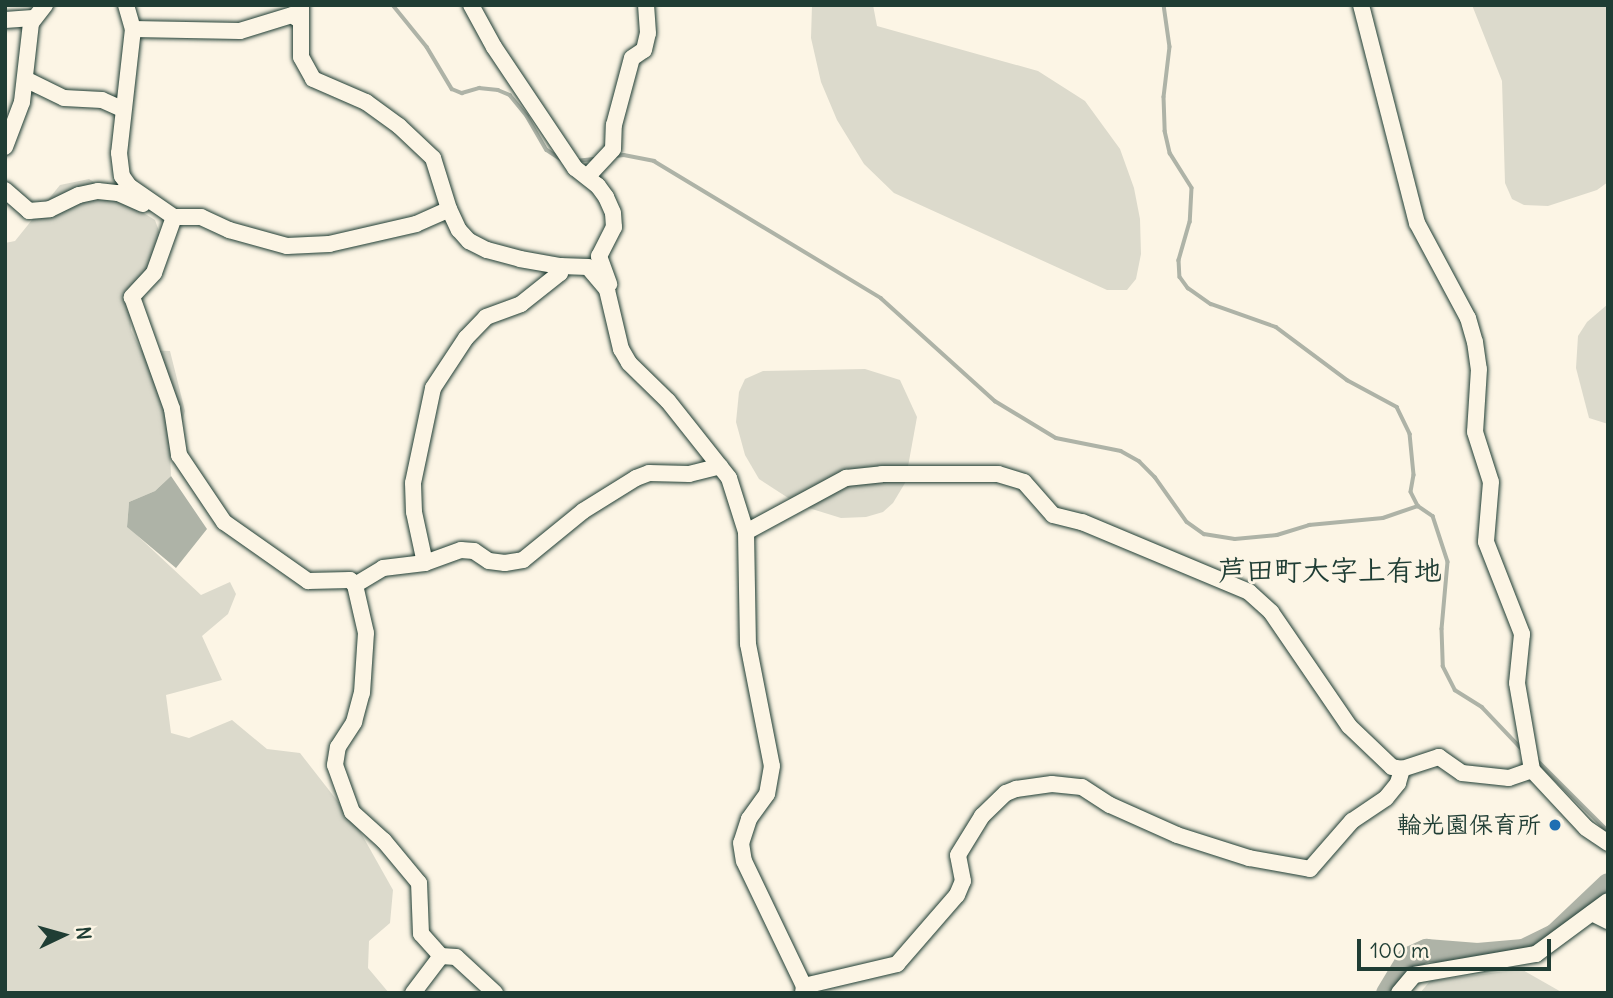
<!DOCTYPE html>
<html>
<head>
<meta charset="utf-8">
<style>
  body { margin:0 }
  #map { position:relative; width:1613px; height:998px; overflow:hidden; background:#fcf5e5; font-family:Delius,"Klee One",sans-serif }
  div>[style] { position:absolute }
  .green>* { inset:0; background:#dcdacc }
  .water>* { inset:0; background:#aeb3a7 }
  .stream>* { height:3.5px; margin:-1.75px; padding:0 1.75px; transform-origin:1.75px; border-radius:1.75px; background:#aeb3a7 }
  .river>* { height:23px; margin:-11.5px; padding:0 11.5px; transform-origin:11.5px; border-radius:11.5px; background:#aeb3a7 }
  .roads { filter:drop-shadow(0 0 2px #1f3d34) drop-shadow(0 0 2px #1f3d34) }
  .minor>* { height:16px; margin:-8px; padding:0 8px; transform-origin:8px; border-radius:8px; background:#fcf5e5 }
  .dots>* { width:19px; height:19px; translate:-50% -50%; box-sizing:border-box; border:4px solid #fcf5e5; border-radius:50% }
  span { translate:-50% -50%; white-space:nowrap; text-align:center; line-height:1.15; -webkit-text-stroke:6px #fcf5e5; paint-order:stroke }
  .poi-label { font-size:24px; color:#1f3d34; font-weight:700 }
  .right { translate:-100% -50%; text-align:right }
  .quarter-label { font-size:28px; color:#1f3d34; font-weight:700 }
  .frame { position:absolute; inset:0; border:7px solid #1f3d34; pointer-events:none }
  .north { position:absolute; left:28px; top:900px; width:70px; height:70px; -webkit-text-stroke:5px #fcf5e5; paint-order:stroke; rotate:85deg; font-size:19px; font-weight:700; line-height:28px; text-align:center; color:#1f3d34 }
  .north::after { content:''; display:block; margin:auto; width:24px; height:32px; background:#1f3d34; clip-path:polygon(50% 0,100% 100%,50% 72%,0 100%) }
  .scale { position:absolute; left:1357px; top:939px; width:194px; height:32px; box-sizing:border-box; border:4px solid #1f3d34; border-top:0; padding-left:9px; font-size:21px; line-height:24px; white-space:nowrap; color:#1f3d34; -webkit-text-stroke:5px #fcf5e5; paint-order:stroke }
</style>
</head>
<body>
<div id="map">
  <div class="green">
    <i style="clip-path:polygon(812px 5px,873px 5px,877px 26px,1038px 71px,1085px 101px,1120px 149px,1134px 188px,1140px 219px,1141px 254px,1136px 279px,1127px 290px,1107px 290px,894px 193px,864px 164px,837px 120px,821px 82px,811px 38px)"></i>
    <i style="clip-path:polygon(1472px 5px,1608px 5px,1608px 182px,1597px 190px,1548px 206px,1524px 205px,1512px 199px,1505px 183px,1502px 81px)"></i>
    <i style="clip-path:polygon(89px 179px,155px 220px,160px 234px,152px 265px,129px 299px,131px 330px,141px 350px,170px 351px,185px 411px,179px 434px,170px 451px,171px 476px,155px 491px,129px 502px,127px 526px,201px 595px,230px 582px,236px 594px,228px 614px,202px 636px,222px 680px,166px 695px,171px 733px,189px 738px,232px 720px,267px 749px,300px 753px,357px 826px,393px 890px,390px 923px,369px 941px,368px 968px,389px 993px,5px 993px,5px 243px,15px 241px,60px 185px)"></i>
    <i style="clip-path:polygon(1608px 304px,1608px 424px,1589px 418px,1576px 368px,1578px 336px,1587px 322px)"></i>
    <i style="clip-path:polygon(865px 369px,900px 380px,917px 417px,905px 483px,893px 503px,883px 512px,866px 517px,841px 518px,799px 505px,759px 479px,745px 455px,736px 422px,739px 392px,745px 379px,763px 371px)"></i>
    <i style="clip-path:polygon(1521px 969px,1563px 993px,1420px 993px,1430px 981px)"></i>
  </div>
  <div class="water">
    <i style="clip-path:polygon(171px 476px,207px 529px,176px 568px,127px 527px,129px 502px,155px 491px)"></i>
  </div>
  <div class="stream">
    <i style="left:393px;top:5px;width:54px;rotate:51deg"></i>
    <i style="left:427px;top:47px;width:49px;rotate:59.2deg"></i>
    <i style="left:452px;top:89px;width:11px;rotate:22deg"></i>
    <i style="left:462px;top:93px;width:18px;rotate:-16deg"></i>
    <i style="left:479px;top:88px;width:19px;rotate:6deg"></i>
    <i style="left:498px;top:90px;width:13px;rotate:23deg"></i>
    <i style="left:510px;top:95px;width:27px;rotate:51deg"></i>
    <i style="left:527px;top:116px;width:39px;rotate:60deg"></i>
    <i style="left:547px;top:150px;width:17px;rotate:33deg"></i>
    <i style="left:1164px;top:5px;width:42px;rotate:81.9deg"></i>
    <i style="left:1170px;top:47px;width:50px;rotate:96.8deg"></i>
    <i style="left:1164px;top:97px;width:34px;rotate:88deg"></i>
    <i style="left:1165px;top:131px;width:23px;rotate:77deg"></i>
    <i style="left:1170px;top:153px;width:41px;rotate:57.8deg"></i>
    <i style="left:1192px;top:188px;width:34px;rotate:93deg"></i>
    <i style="left:1190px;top:222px;width:40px;rotate:106deg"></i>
    <i style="left:1179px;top:260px;width:17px;rotate:87deg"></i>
    <i style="left:1180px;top:277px;width:14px;rotate:54deg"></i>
    <i style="left:1188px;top:288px;width:28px;rotate:35deg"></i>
    <i style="left:1211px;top:304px;width:69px;rotate:19.5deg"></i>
    <i style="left:1276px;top:327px;width:89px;rotate:36.7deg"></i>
    <i style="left:1347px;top:380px;width:57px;rotate:28.4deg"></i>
    <i style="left:1397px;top:407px;width:30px;rotate:64deg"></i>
    <i style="left:1410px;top:434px;width:41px;rotate:84.4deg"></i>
    <i style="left:1414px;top:475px;width:17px;rotate:100deg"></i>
    <i style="left:1411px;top:492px;width:16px;rotate:63deg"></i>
    <i style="left:1418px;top:506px;width:18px;rotate:34deg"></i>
    <i style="left:1433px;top:516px;width:48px;rotate:71.9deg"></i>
    <i style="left:1448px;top:562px;width:67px;rotate:95.1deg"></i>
    <i style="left:1442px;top:629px;width:37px;rotate:88deg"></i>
    <i style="left:1443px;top:666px;width:27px;rotate:63deg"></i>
    <i style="left:1455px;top:690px;width:32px;rotate:32deg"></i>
    <i style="left:1482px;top:707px;width:58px;rotate:46.4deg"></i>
    <i style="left:614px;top:156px;width:10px;rotate:-6deg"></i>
    <i style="left:624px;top:155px;width:31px;rotate:11deg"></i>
    <i style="left:654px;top:161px;width:265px;rotate:31.1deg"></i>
    <i style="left:881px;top:298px;width:154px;rotate:42.1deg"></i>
    <i style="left:995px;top:401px;width:71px;rotate:31.2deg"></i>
    <i style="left:1056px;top:438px;width:66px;rotate:11.3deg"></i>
    <i style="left:1121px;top:451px;width:21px;rotate:29deg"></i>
    <i style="left:1139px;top:461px;width:23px;rotate:45deg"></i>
    <i style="left:1155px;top:477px;width:55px;rotate:54.6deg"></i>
    <i style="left:1187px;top:522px;width:21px;rotate:35deg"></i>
    <i style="left:1204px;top:534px;width:31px;rotate:9deg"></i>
    <i style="left:1235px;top:539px;width:42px;rotate:-5.4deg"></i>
    <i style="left:1277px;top:535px;width:34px;rotate:-17deg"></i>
    <i style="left:1309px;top:525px;width:74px;rotate:-5.4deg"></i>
    <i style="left:1383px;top:518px;width:37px;rotate:-19deg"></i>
    <i style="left:576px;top:161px;width:20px;rotate:-6deg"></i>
    <i style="left:1537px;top:760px;width:100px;rotate:45deg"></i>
  </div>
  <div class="river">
    <i style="left:1387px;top:993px;width:41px;rotate:-59deg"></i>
    <i style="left:1408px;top:958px;width:20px;rotate:-24deg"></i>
    <i style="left:1426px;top:950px;width:51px;rotate:4.5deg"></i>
    <i style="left:1477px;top:954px;width:46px;rotate:-5deg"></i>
    <i style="left:1523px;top:950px;width:34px;rotate:-26deg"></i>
    <i style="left:1554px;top:935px;width:74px;rotate:-43.4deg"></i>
  </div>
  <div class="roads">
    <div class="minor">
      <i style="left:126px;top:5px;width:25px;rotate:74deg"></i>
      <i style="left:133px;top:29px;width:125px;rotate:96.4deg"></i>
      <i style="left:119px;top:153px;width:23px;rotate:83deg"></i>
      <i style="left:122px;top:176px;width:12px;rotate:55deg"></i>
      <i style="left:129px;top:186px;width:55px;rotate:34.6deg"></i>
      <i style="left:174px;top:217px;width:27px"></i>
      <i style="left:201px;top:217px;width:31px;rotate:25deg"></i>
      <i style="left:229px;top:230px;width:60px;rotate:15.4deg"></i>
      <i style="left:287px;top:246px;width:42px;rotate:-2.7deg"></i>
      <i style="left:329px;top:244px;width:89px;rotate:-12.9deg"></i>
      <i style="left:416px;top:224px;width:36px;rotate:-24deg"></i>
      <i style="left:301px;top:5px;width:52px;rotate:90deg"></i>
      <i style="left:301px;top:57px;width:25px;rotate:61deg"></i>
      <i style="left:313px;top:79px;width:58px;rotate:23.5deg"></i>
      <i style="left:366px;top:102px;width:41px;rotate:36deg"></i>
      <i style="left:399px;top:126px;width:47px;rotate:43.3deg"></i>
      <i style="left:433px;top:158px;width:53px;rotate:72.6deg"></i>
      <i style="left:449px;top:209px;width:23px;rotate:65deg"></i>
      <i style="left:459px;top:230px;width:15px;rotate:48deg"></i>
      <i style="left:469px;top:241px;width:20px;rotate:27deg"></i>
      <i style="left:487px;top:250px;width:34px;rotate:15deg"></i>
      <i style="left:520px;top:259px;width:41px;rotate:9.9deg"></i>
      <i style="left:560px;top:266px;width:28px;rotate:2deg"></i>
      <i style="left:588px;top:267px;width:30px;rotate:50deg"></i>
      <i style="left:607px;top:290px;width:61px;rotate:76.7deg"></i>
      <i style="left:621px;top:349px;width:16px;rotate:60deg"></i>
      <i style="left:629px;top:363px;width:54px;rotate:44.3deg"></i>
      <i style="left:668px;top:401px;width:98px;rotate:51.6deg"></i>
      <i style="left:729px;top:478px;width:57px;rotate:72.5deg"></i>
      <i style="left:746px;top:532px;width:112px;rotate:89deg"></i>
      <i style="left:748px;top:644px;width:124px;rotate:78.9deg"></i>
      <i style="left:772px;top:766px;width:28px;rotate:100deg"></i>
      <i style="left:767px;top:794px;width:31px;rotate:126deg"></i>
      <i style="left:749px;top:819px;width:25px;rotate:108deg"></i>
      <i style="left:741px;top:843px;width:18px;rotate:81deg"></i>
      <i style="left:744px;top:861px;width:139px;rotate:64.4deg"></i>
      <i style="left:804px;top:986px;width:7px;rotate:98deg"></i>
      <i style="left:471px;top:5px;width:48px;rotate:61.3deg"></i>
      <i style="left:494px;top:47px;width:146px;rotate:56.2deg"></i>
      <i style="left:575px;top:168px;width:29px;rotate:38deg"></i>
      <i style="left:598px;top:186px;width:14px;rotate:54deg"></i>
      <i style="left:606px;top:197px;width:17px;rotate:66deg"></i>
      <i style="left:613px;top:213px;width:14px;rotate:86deg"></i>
      <i style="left:614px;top:227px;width:33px;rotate:117deg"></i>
      <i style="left:599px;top:256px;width:30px;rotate:70deg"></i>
      <i style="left:1361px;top:5px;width:225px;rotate:75.6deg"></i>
      <i style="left:1417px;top:223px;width:108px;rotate:61.8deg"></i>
      <i style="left:1468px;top:318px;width:25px;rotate:74deg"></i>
      <i style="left:1475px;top:342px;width:27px;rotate:82deg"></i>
      <i style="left:1479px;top:369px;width:63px;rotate:93.6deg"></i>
      <i style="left:1475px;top:432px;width:52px;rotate:72.3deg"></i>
      <i style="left:1491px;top:482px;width:60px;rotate:94.8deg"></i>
      <i style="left:1486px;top:542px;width:99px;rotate:68.6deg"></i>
      <i style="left:1522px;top:634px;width:49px;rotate:95.8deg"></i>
      <i style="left:1517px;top:683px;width:88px;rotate:80.2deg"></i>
      <i style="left:1532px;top:770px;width:79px;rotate:47deg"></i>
      <i style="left:1586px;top:828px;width:27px;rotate:34deg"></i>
      <i style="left:5px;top:20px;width:28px;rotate:-4deg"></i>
      <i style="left:133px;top:29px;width:107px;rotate:1.1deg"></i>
      <i style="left:240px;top:31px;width:54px;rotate:-17.1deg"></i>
      <i style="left:292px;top:15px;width:11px;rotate:34deg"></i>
      <i style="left:25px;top:79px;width:43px;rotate:26deg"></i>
      <i style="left:64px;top:98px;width:38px;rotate:3deg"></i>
      <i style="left:102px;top:100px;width:22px;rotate:24deg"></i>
      <i style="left:5px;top:147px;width:48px;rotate:-69.3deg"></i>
      <i style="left:22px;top:102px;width:80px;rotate:-83.5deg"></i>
      <i style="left:31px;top:23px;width:23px;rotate:-52deg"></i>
      <i style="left:587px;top:177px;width:38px;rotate:-47deg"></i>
      <i style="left:613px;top:149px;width:24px;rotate:-88deg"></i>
      <i style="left:614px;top:125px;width:69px;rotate:-75deg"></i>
      <i style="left:632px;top:58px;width:14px;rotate:-34deg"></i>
      <i style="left:644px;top:50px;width:17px;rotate:-77deg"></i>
      <i style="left:648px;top:33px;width:28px;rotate:-94deg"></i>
      <i style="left:5px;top:190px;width:32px;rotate:41deg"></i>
      <i style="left:29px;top:211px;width:21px;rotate:-5deg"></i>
      <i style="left:50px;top:209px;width:32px;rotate:-26deg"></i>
      <i style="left:79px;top:195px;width:19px;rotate:-12deg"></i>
      <i style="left:98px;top:191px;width:20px;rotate:6deg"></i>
      <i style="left:118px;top:193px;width:27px;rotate:24deg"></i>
      <i style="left:174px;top:217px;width:59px;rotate:109.7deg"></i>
      <i style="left:154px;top:273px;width:33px;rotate:133deg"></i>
      <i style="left:132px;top:297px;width:119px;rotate:70.3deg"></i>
      <i style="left:172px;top:409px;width:47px;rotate:81.3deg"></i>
      <i style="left:179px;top:455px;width:81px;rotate:56.1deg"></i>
      <i style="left:224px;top:522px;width:103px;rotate:35.1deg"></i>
      <i style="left:308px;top:581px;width:42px;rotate:-1.4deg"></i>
      <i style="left:350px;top:580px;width:7px;rotate:45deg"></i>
      <i style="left:746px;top:532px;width:114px;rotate:-28.4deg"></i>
      <i style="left:846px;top:478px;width:36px;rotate:-6deg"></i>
      <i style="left:882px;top:474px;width:116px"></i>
      <i style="left:998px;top:474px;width:27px;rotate:17deg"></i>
      <i style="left:1024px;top:482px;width:44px;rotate:48.7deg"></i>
      <i style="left:1053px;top:515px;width:30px;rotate:14deg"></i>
      <i style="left:1082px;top:522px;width:181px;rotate:22.7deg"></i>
      <i style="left:1249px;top:592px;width:30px;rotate:42deg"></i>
      <i style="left:1271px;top:612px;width:138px;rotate:55.6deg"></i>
      <i style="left:1349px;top:726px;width:59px;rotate:43.6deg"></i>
      <i style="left:1392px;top:767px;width:10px;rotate:11deg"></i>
      <i style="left:1402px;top:769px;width:39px;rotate:-18deg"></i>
      <i style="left:1439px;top:757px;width:28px;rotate:35deg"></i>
      <i style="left:1462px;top:773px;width:47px;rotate:6.1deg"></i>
      <i style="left:1509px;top:778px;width:24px;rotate:-19deg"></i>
      <i style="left:425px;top:563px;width:52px;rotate:-102.2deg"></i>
      <i style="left:414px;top:512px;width:29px;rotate:-92deg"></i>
      <i style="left:413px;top:483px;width:97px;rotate:-78.1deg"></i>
      <i style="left:433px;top:388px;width:60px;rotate:-56.6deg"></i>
      <i style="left:466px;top:338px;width:29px;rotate:-46deg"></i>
      <i style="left:486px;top:317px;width:37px;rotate:-20deg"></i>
      <i style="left:521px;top:304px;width:50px;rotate:-38.5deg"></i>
      <i style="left:560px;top:273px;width:7px;rotate:-90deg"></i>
      <i style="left:1592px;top:913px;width:18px;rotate:27deg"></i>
      <i style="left:441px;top:956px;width:30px;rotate:-132deg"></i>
      <i style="left:421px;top:934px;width:51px;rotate:-92.2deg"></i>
      <i style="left:419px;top:883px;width:55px;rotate:-129.8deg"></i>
      <i style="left:384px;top:841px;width:43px;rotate:-137.8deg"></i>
      <i style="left:352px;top:812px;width:50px;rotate:-109.9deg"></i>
      <i style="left:335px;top:765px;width:18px;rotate:-81deg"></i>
      <i style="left:338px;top:747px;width:30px;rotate:-57deg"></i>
      <i style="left:354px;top:722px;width:30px;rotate:-75deg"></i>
      <i style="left:362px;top:693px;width:60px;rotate:-86.2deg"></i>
      <i style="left:366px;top:633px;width:49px;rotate:-102.9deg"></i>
      <i style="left:355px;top:585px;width:33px;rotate:-31deg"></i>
      <i style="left:383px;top:568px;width:42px;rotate:-6.8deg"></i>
      <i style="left:425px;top:563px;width:38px;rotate:-20deg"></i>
      <i style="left:461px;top:550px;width:13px;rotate:4deg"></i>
      <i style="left:474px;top:551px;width:18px;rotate:34deg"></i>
      <i style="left:489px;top:561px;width:16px;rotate:7deg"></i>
      <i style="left:505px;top:563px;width:18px;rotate:-9deg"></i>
      <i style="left:523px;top:560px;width:77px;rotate:-39.2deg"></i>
      <i style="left:583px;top:511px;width:62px;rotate:-31.9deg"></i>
      <i style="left:636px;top:478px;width:14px;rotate:-21deg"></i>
      <i style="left:649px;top:473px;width:40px;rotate:1.4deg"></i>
      <i style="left:689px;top:474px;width:32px;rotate:-14deg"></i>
      <i style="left:804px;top:986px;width:96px;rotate:-13.3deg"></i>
      <i style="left:897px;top:964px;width:91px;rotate:-49deg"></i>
      <i style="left:957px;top:895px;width:15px;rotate:-67deg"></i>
      <i style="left:963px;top:881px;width:26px;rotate:-101deg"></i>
      <i style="left:958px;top:855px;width:46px;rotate:-58.4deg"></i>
      <i style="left:982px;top:816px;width:33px;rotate:-44deg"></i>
      <i style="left:1006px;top:793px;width:11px;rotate:-22deg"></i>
      <i style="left:1016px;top:789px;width:36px;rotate:-8deg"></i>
      <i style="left:1052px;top:784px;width:30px;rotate:6deg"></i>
      <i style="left:1082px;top:787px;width:33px;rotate:33deg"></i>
      <i style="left:1110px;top:805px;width:73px;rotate:24.1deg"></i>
      <i style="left:1177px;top:835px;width:76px;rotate:17.7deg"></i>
      <i style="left:1249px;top:858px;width:62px;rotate:10.2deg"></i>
      <i style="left:1310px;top:869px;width:64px;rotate:-48.8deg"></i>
      <i style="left:1352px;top:821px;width:41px;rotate:-34.1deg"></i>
      <i style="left:1386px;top:798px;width:19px;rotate:-51deg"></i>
      <i style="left:1398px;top:783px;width:15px;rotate:-74deg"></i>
      <i style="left:413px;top:993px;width:46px;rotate:-52.9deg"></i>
      <i style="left:441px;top:956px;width:15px;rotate:4deg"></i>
      <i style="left:456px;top:957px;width:53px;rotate:42.7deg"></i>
      <i style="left:1399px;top:993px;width:23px;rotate:-50deg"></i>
      <i style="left:1414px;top:975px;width:124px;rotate:-9.8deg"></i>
      <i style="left:1536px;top:954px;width:89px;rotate:-36.4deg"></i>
    </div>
  </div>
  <div class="dots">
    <i style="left:1555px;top:825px;background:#1f6fb2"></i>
  </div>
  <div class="poi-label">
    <span class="right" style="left:1541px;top:825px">輪光園保育所</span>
  </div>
  <div class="quarter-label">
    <span style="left:1330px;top:570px">芦田町大字上有地</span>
  </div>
  <div class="frame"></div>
  <div class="north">N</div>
  <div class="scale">100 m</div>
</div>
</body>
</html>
